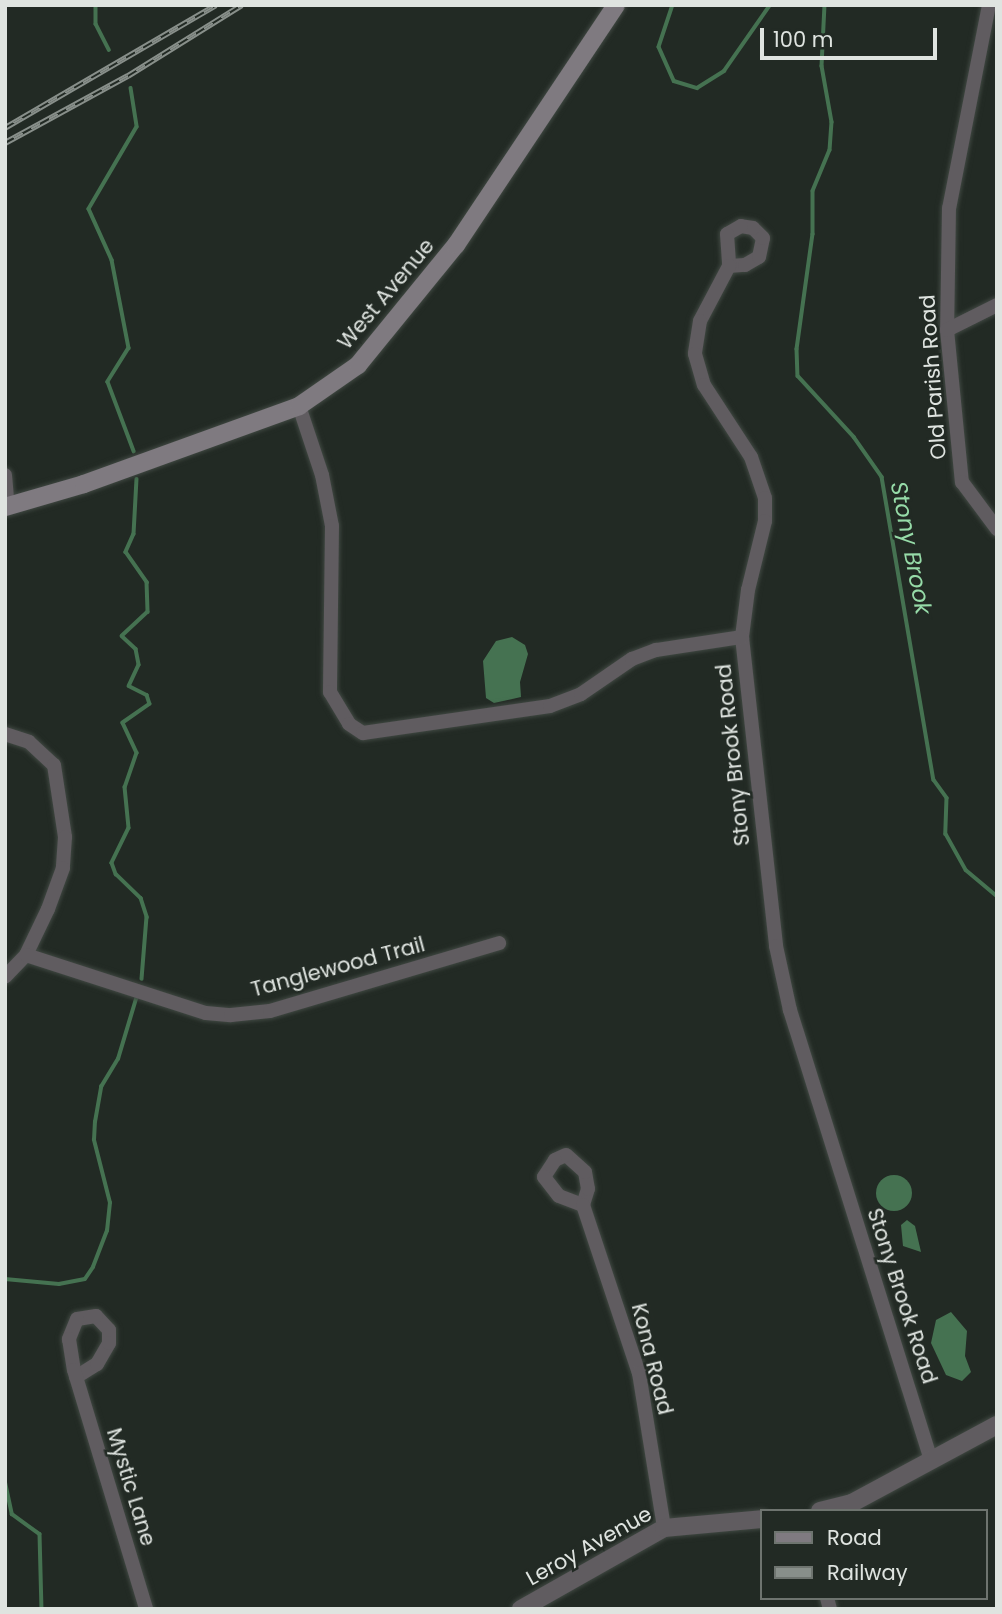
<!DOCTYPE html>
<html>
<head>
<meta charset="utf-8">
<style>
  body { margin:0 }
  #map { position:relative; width:1002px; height:1614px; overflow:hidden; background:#222a24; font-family:Poppins,sans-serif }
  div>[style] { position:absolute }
  .water>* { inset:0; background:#457251 }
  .round { border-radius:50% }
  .stream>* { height:3.5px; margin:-1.75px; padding:0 1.75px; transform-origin:1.75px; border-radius:1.75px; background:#457251 }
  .roads { filter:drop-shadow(0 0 2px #404842) drop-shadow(0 0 2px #404842) }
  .minor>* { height:14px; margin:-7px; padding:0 7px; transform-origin:7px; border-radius:7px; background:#605c60 }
  .tertiary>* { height:18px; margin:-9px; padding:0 9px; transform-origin:9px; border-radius:9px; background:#605c60 }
  .secondary>* { height:18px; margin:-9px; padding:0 9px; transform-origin:9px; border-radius:9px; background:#7f7a80 }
  .rail>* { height:6px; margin-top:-3px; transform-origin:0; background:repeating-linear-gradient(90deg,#222a24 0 10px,#888f8a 0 20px); box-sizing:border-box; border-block:2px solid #888f8a }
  span { translate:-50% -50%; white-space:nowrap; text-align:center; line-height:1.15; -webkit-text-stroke:5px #222a24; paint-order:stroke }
  .street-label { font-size:21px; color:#dfe4e0 }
  .water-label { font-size:23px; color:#96dba8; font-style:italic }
  .frame { position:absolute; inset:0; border:7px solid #dfe4e0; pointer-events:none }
  .legend { position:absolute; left:760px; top:1509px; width:228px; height:91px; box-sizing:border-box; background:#222a24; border:2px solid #6e746f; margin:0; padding:9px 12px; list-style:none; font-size:21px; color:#dfe4e0 }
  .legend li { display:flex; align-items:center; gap:14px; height:35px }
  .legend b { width:35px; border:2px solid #6e746f }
  .scale { position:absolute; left:760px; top:28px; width:177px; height:32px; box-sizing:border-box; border:4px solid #dfe4e0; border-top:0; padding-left:9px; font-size:21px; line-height:24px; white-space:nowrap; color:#dfe4e0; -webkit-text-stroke:5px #222a24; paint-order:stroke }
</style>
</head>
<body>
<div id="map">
  <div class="water">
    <i style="clip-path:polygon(512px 637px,525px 645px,528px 654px,520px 682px,521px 697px,494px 703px,486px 698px,483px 661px,496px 641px)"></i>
    <i class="round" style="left:876px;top:1175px;width:36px;height:36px"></i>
    <i style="clip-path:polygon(907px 1220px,915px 1226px,921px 1252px,903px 1246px,901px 1225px)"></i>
    <i style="clip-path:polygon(951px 1312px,967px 1331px,965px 1356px,971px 1372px,962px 1381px,946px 1375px,931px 1343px,936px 1320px)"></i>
  </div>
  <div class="stream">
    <i style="left:96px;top:5px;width:19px;rotate:90deg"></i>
    <i style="left:96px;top:24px;width:29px;rotate:63deg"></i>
    <i style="left:673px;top:5px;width:44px;rotate:108.4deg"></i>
    <i style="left:659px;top:47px;width:37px;rotate:66deg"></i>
    <i style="left:674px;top:81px;width:24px;rotate:17deg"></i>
    <i style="left:697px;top:88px;width:32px;rotate:-32deg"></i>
    <i style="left:724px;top:71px;width:80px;rotate:-55.1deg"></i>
    <i style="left:825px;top:5px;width:61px;rotate:92.8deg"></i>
    <i style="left:822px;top:66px;width:57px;rotate:79.9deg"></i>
    <i style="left:832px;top:122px;width:28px;rotate:94deg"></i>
    <i style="left:830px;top:150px;width:44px;rotate:112.5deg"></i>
    <i style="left:813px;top:191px;width:43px;rotate:90deg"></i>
    <i style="left:813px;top:234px;width:116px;rotate:97.9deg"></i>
    <i style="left:797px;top:349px;width:27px;rotate:88deg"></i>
    <i style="left:798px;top:376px;width:83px;rotate:47.4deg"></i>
    <i style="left:854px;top:437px;width:49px;rotate:55deg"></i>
    <i style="left:882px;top:477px;width:307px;rotate:80.3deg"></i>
    <i style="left:934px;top:780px;width:22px;rotate:54deg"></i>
    <i style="left:947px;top:798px;width:36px;rotate:92deg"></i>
    <i style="left:946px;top:834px;width:41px;rotate:60.9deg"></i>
    <i style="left:966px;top:870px;width:40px;rotate:40deg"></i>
    <i style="left:131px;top:88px;width:39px;rotate:81deg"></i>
    <i style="left:137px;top:127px;width:95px;rotate:120.3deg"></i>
    <i style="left:89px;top:209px;width:56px;rotate:65.7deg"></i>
    <i style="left:112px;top:260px;width:90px;rotate:79.1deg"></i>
    <i style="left:129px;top:348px;width:40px;rotate:122deg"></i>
    <i style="left:108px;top:382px;width:74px;rotate:69.4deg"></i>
    <i style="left:137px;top:479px;width:55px;rotate:93.1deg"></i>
    <i style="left:134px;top:534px;width:20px;rotate:114deg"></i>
    <i style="left:126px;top:552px;width:37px;rotate:55deg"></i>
    <i style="left:147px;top:582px;width:30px;rotate:88deg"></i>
    <i style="left:148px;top:612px;width:35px;rotate:137deg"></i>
    <i style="left:122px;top:636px;width:19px;rotate:43deg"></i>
    <i style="left:136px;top:649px;width:16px;rotate:79deg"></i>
    <i style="left:139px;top:665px;width:23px;rotate:115deg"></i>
    <i style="left:129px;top:686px;width:20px;rotate:27deg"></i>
    <i style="left:147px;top:695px;width:9px;rotate:72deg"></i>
    <i style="left:150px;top:704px;width:33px;rotate:145deg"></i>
    <i style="left:123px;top:723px;width:33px;rotate:65deg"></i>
    <i style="left:137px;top:753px;width:36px;rotate:109deg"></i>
    <i style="left:125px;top:787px;width:41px;rotate:84.4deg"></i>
    <i style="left:129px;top:828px;width:39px;rotate:116deg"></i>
    <i style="left:112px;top:863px;width:12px;rotate:70deg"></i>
    <i style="left:116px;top:874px;width:35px;rotate:44deg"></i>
    <i style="left:141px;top:898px;width:20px;rotate:72deg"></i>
    <i style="left:147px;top:917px;width:62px;rotate:94.6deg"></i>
    <i style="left:5px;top:1279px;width:54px;rotate:5.3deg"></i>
    <i style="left:59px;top:1284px;width:26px;rotate:-11deg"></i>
    <i style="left:85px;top:1279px;width:14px;rotate:-56deg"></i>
    <i style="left:93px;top:1267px;width:39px;rotate:-69deg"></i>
    <i style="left:107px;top:1231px;width:28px;rotate:-84deg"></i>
    <i style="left:110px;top:1203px;width:65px;rotate:-104.3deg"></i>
    <i style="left:94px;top:1140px;width:18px;rotate:-87deg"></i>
    <i style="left:95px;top:1122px;width:36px;rotate:-80deg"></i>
    <i style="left:101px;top:1087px;width:33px;rotate:-59deg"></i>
    <i style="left:118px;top:1059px;width:63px;rotate:-73.3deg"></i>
    <i style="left:5px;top:1480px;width:35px;rotate:78deg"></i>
    <i style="left:12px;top:1514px;width:34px;rotate:36deg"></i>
    <i style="left:40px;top:1534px;width:75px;rotate:88.5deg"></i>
  </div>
  <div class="roads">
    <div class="minor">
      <i style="left:989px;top:5px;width:207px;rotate:101.1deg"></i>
      <i style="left:949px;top:208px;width:122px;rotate:90.9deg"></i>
      <i style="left:947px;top:330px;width:153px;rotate:84.4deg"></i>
      <i style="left:962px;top:482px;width:59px;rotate:53.3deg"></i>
      <i style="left:729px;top:266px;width:16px;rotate:-4deg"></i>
      <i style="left:745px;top:265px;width:16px;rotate:-30deg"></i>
      <i style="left:759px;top:257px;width:19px;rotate:-78deg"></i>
      <i style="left:763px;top:238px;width:14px;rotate:-135deg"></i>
      <i style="left:753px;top:228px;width:12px;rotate:-171deg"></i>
      <i style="left:741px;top:226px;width:16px;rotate:150deg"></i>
      <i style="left:727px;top:234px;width:32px;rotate:86deg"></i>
      <i style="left:729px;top:266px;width:62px;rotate:117.8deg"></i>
      <i style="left:700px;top:321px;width:33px;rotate:99deg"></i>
      <i style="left:695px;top:354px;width:32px;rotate:74deg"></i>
      <i style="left:704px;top:385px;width:86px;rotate:56.9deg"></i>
      <i style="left:751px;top:457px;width:43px;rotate:71.1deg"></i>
      <i style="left:765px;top:498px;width:23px;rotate:90deg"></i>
      <i style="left:765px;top:521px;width:71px;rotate:103.8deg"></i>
      <i style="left:748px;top:590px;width:47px;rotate:97.3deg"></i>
      <i style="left:742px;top:637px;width:311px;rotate:83.7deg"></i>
      <i style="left:776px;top:946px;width:66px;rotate:77.7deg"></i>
      <i style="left:790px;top:1010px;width:472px;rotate:72.6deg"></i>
      <i style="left:947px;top:330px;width:56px;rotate:-26.6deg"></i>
      <i style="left:299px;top:406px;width:73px;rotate:71.6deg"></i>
      <i style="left:322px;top:475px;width:52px;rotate:78.9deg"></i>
      <i style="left:332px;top:526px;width:166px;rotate:90.7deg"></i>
      <i style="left:330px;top:692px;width:37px;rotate:59deg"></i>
      <i style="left:349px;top:724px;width:17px;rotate:33deg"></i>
      <i style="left:363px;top:733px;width:189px;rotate:-8.2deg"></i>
      <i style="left:550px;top:706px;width:33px;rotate:-21deg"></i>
      <i style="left:581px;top:694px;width:62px;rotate:-34.5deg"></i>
      <i style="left:632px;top:659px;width:26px;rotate:-21deg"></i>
      <i style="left:656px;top:650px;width:87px;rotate:-8.6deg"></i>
      <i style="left:5px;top:475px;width:32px;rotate:85deg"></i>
      <i style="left:5px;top:734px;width:25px;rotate:18deg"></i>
      <i style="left:29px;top:742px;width:34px;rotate:43deg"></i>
      <i style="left:54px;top:765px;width:73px;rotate:81.3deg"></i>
      <i style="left:65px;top:837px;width:31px;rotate:94deg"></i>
      <i style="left:63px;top:868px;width:44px;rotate:110.1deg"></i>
      <i style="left:48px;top:909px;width:51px;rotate:115.6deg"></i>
      <i style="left:26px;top:955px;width:30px;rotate:134deg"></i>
      <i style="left:26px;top:955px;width:189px;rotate:17.9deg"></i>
      <i style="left:206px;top:1013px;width:25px;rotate:5deg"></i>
      <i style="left:231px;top:1015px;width:39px;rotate:-6deg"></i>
      <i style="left:270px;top:1011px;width:239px;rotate:-16.5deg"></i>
      <i style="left:583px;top:1205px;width:17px;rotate:-73deg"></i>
      <i style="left:588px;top:1189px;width:17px;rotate:-100deg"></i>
      <i style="left:585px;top:1172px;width:25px;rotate:-138deg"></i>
      <i style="left:566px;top:1155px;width:12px;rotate:156deg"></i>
      <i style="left:555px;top:1160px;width:20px;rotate:123deg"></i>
      <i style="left:544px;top:1177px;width:24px;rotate:52deg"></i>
      <i style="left:559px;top:1196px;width:26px;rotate:21deg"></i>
      <i style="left:583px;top:1205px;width:177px;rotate:71.6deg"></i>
      <i style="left:639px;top:1373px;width:157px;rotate:80.8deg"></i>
      <i style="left:76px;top:1377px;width:25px;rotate:-32deg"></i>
      <i style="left:97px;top:1364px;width:24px;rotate:-60deg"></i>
      <i style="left:109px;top:1343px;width:13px;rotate:-90deg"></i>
      <i style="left:109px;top:1330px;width:19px;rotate:-133deg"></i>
      <i style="left:96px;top:1316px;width:19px;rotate:171deg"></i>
      <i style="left:77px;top:1319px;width:22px;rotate:112deg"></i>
      <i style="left:69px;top:1339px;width:31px;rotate:81deg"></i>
      <i style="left:74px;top:1370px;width:250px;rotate:73.2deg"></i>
      <i style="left:827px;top:1598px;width:11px;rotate:75deg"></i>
    </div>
    <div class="tertiary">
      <i style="left:820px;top:1511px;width:33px;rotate:-14deg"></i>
      <i style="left:852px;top:1503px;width:165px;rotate:-28.3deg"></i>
      <i style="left:521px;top:1609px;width:164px;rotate:-29.5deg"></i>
      <i style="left:664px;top:1528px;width:98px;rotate:-5.2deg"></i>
    </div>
    <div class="secondary">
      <i style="left:5px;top:507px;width:82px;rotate:-16.2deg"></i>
      <i style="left:84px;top:484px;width:229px;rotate:-19.9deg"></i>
      <i style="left:299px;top:406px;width:72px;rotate:-34.8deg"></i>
      <i style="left:358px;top:365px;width:155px;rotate:-50.8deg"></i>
      <i style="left:456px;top:245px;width:288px;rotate:-56.3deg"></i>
    </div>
  </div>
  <div class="rail">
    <i style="left:5px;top:128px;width:244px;rotate:-30.2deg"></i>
    <i style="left:5px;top:143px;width:140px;rotate:-28.6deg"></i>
    <i style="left:128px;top:76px;width:134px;rotate:-31.9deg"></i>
  </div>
  <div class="street-label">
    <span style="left:386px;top:294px;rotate:-50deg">West Avenue</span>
    <span style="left:933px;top:377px;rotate:-94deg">Old Parish Road</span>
    <span style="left:733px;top:755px;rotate:-96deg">Stony Brook Road</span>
    <span style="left:338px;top:967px;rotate:-15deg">Tanglewood Trail</span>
    <span style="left:902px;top:1296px;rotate:72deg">Stony Brook Road</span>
    <span style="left:652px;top:1359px;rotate:76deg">Kona Road</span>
    <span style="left:131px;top:1487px;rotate:73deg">Mystic Lane</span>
    <span style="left:589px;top:1546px;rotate:-29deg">Leroy Avenue</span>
  </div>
  <div class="water-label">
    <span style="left:911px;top:548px;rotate:79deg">Stony Brook</span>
  </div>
  <div class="frame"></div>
  <ul class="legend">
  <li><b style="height:9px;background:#7f7a80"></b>Road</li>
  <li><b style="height:9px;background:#888f8a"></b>Railway</li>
  </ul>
  <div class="scale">100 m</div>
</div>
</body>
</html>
